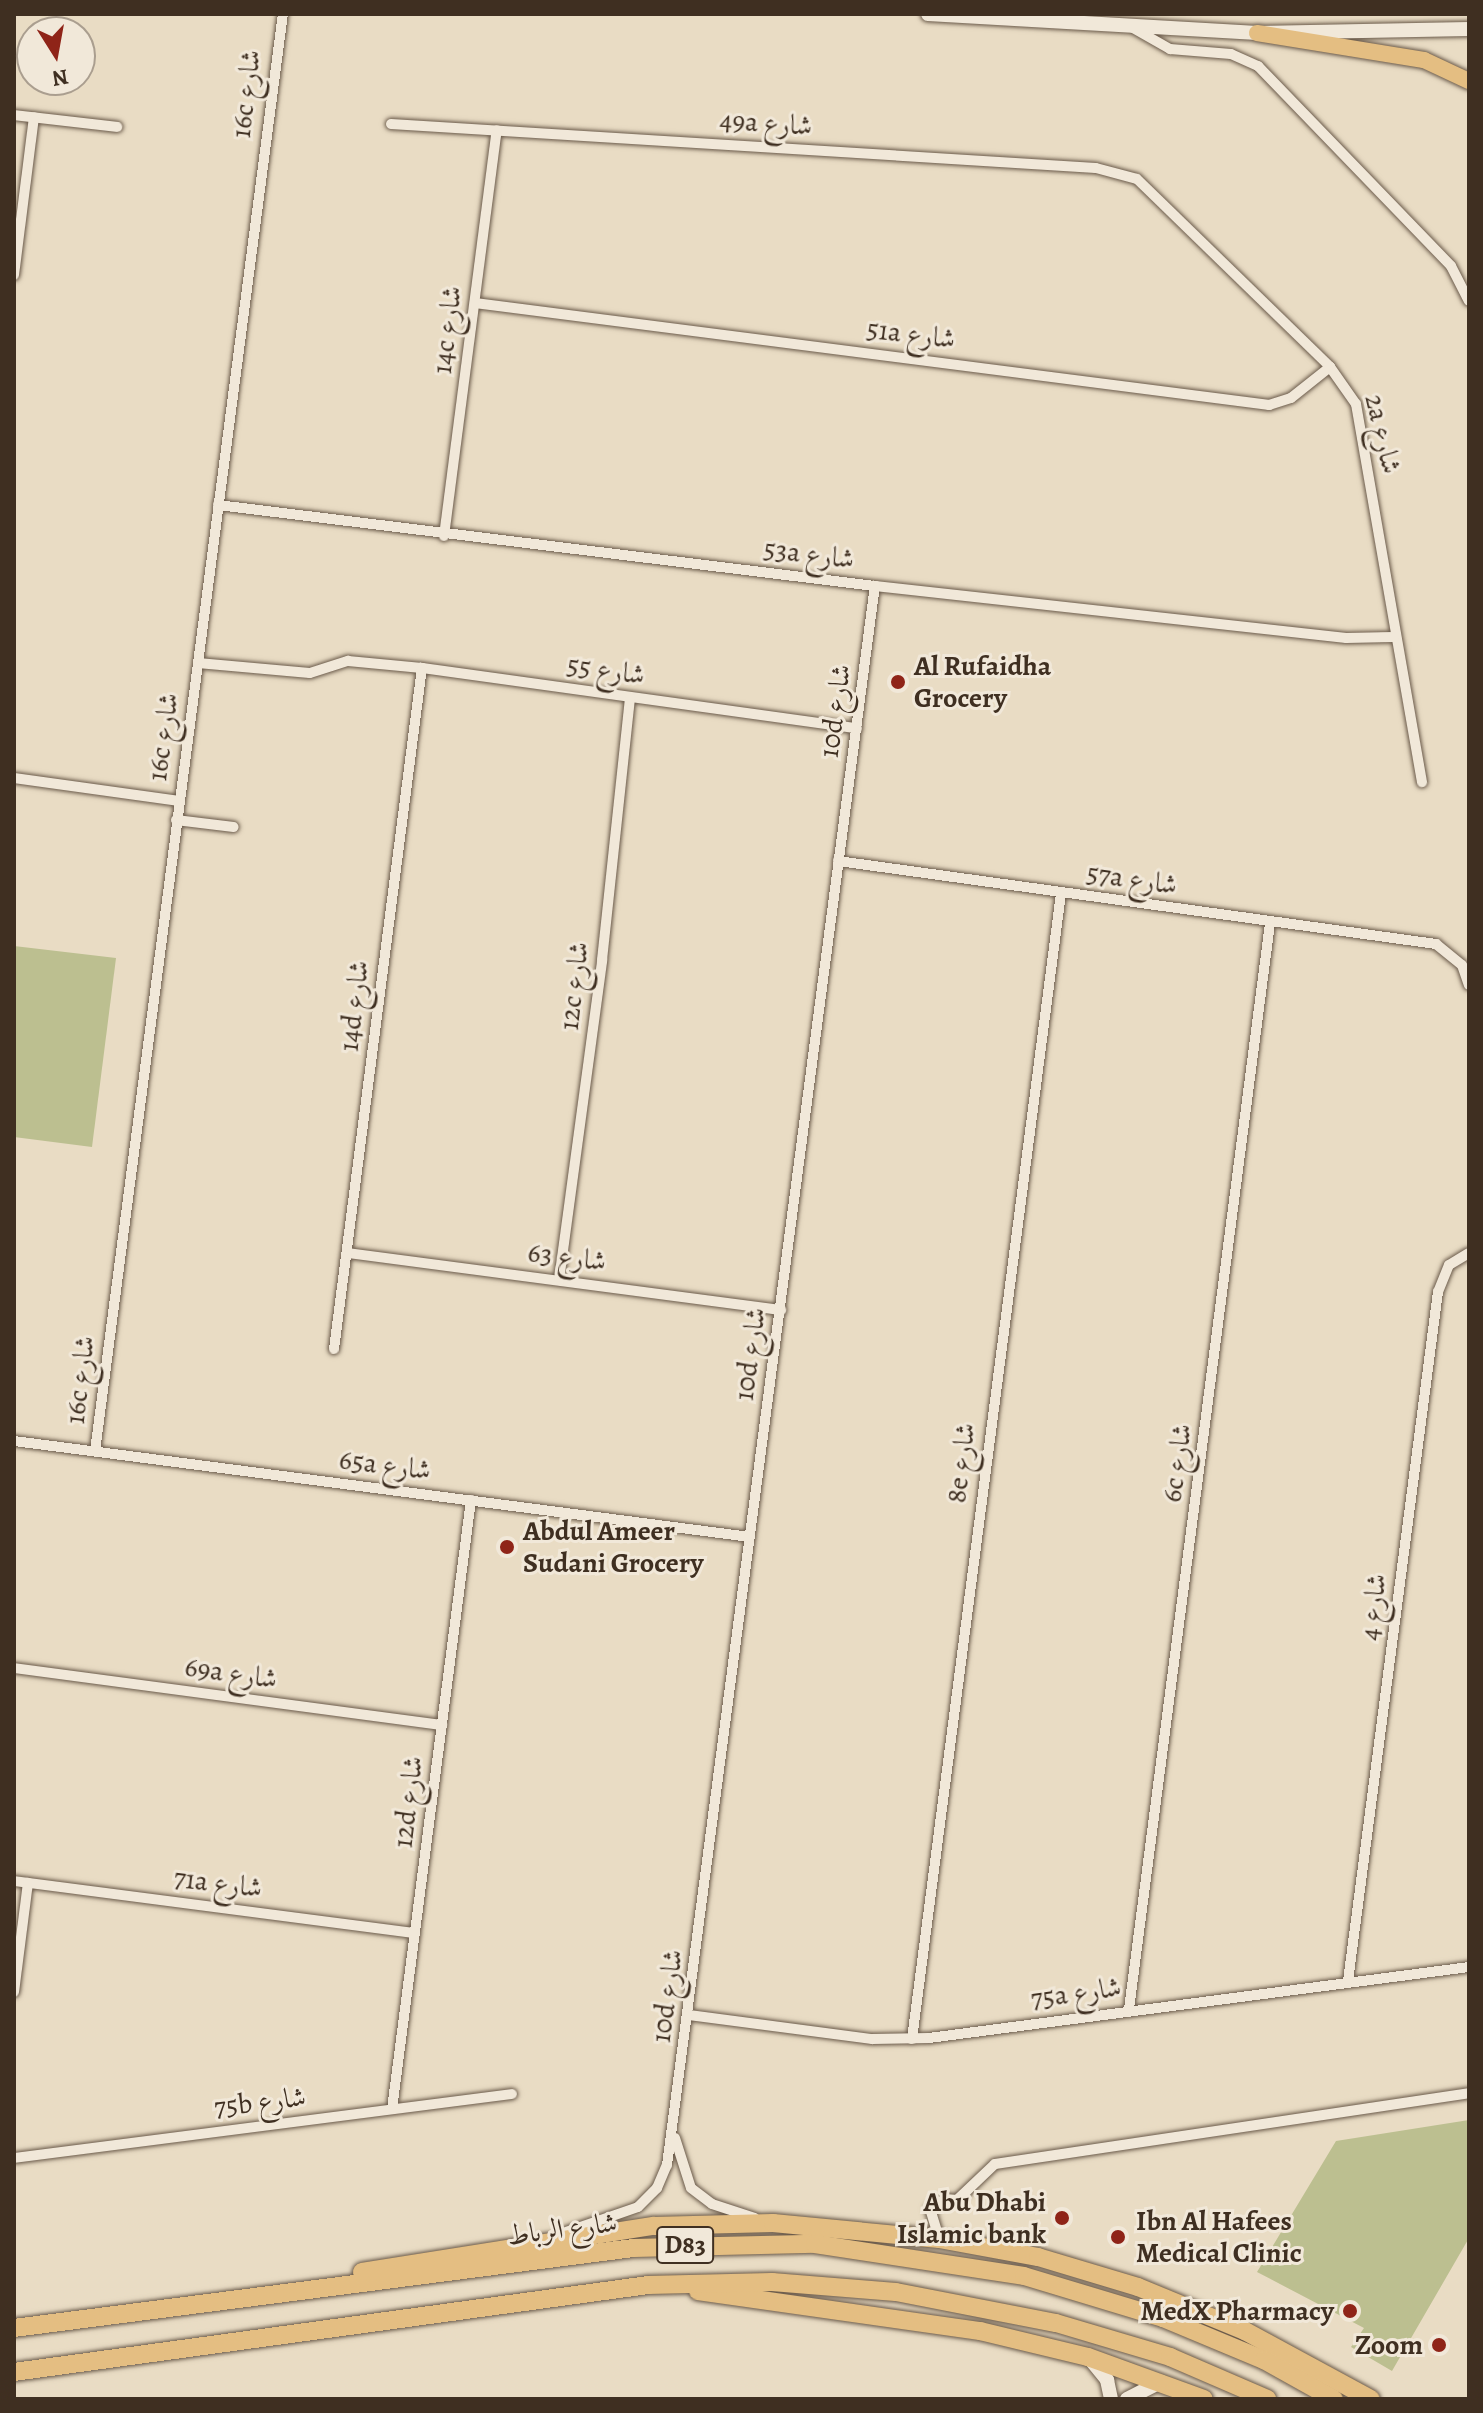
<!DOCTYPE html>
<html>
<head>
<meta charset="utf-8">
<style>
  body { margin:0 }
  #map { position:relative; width:1483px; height:2413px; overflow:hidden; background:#e9dcc4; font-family:Alegreya,Amiri,serif }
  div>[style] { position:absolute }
  .green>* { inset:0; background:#bcbf90 }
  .roads { filter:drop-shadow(0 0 2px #6a5a4a) drop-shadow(0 0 2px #6a5a4a) }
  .street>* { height:10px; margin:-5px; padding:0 5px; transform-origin:5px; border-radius:5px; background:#f1e8d9 }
  .secondary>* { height:14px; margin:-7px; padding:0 7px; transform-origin:7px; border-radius:7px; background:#f1e8d9 }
  .primary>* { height:16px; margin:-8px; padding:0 8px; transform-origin:8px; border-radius:8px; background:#e4be82 }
  .highway>* { height:18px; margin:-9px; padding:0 9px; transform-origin:9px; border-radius:9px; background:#e4be82 }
  .dots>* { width:22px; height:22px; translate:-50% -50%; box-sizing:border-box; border:4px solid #f1e8d9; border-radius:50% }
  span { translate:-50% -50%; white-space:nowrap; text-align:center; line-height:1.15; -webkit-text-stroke:6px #f1e8d9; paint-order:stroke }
  .shield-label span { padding:2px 6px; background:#f1e8d9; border:2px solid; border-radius:6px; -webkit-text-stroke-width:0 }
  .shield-label { font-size:26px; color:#3f2f21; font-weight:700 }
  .street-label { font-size:28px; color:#3f2f21 }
  .poi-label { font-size:28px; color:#3f2f21; font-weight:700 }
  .left { translate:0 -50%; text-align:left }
  .right { translate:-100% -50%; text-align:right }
  .frame { position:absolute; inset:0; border:16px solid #3f2f21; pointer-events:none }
  .north { position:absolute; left:16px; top:16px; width:80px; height:80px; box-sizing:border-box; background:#f1e8d9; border:2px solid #aa9e8f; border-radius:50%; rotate:169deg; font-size:22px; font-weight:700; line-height:32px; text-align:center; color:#3f2f21 }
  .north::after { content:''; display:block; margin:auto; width:28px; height:36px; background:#8f2418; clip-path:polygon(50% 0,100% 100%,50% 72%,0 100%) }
</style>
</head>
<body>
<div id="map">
  <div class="green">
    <i style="clip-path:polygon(14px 946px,116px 958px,92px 1147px,14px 1137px)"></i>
    <i style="clip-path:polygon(1469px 2120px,1469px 2238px,1392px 2371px,1351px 2347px,1364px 2328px,1257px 2272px,1336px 2141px)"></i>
  </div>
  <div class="roads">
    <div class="street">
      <i style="left:1133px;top:28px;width:43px;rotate:29.6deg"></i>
      <i style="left:1170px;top:49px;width:61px;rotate:4.7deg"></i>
      <i style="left:1231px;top:54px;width:30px;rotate:24deg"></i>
      <i style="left:1258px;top:66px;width:278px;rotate:46deg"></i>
      <i style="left:1451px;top:266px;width:39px;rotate:63deg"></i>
      <i style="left:14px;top:115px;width:104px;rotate:6.6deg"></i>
      <i style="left:391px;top:124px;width:706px;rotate:3.57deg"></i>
      <i style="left:1096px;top:168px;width:42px;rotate:15deg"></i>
      <i style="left:1137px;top:179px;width:269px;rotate:44.2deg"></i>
      <i style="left:1330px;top:367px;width:45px;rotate:54.9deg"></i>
      <i style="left:1356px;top:404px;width:384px;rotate:80.1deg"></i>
      <i style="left:14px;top:275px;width:159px;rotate:-82.8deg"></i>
      <i style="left:475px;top:303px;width:801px;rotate:7.32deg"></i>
      <i style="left:1269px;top:405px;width:23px;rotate:-18deg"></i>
      <i style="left:1291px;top:398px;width:50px;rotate:-38.5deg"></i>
      <i style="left:218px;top:505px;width:662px;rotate:7.03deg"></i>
      <i style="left:875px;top:586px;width:474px;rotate:6.3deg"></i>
      <i style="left:1346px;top:638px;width:48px;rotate:-1.2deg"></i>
      <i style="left:444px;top:536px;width:409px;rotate:-82.6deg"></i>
      <i style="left:198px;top:663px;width:112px;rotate:5.1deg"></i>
      <i style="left:310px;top:673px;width:40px;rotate:-18deg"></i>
      <i style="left:348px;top:661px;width:74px;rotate:5.4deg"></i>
      <i style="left:422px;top:668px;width:439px;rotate:7.9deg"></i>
      <i style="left:14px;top:778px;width:167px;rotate:7.9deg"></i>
      <i style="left:176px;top:820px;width:58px;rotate:6.9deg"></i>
      <i style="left:838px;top:861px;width:604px;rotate:7.9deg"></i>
      <i style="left:1436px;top:944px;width:33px;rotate:39deg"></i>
      <i style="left:1462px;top:965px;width:21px;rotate:71deg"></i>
      <i style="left:348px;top:1253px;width:437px;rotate:7.5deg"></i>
      <i style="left:559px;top:1280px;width:323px;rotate:-82.3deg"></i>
      <i style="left:602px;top:960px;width:263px;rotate:-83.9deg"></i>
      <i style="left:334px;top:1349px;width:687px;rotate:-82.64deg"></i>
      <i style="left:14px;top:1441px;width:742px;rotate:7.43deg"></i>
      <i style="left:95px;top:1451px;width:1449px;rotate:-82.55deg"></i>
      <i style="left:14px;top:1668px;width:432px;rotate:7.6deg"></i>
      <i style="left:14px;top:1881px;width:404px;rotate:7.4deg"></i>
      <i style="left:1348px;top:1981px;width:695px;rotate:-82.56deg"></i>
      <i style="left:1438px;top:1292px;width:29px;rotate:-68deg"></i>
      <i style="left:1449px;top:1265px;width:23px;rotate:-31deg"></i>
      <i style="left:14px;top:1992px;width:110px;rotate:-82.7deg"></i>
      <i style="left:1129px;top:2009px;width:1095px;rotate:-82.6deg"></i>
      <i style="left:689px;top:2015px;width:185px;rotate:7.5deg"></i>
      <i style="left:872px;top:2039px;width:57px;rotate:-1deg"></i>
      <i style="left:929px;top:2038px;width:545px;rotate:-7.49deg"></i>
      <i style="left:912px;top:2039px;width:1156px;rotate:-82.59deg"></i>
      <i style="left:392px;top:2109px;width:614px;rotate:-82.61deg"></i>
      <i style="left:675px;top:2138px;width:52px;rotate:72.3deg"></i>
      <i style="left:691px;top:2188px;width:26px;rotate:37deg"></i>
      <i style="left:712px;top:2204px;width:45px;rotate:18deg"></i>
      <i style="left:14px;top:2158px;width:502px;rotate:-7.32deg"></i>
      <i style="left:566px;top:2232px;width:76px;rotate:-19.1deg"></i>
      <i style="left:638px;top:2207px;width:27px;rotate:-45deg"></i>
      <i style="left:657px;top:2188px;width:25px;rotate:-67deg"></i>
      <i style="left:667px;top:2165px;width:1593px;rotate:-82.5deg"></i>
      <i style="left:939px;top:2238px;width:30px;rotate:-107deg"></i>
      <i style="left:930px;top:2209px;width:18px;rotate:-34deg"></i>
      <i style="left:945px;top:2199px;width:12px;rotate:5deg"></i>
      <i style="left:957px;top:2200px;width:52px;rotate:-43.5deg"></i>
      <i style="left:995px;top:2164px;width:479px;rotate:-8.5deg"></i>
    </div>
    <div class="secondary">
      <i style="left:928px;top:14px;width:330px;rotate:3.3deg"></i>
      <i style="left:1257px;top:33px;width:212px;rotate:-1.1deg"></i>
      <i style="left:1091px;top:2360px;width:26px;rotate:51deg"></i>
      <i style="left:1107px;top:2380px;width:19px;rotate:78deg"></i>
      <i style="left:1127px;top:2399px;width:38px;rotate:-27deg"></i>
    </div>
    <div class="primary">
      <i style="left:1257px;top:33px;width:169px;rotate:9.2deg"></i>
      <i style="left:1424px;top:60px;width:50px;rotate:25deg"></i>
    </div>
    <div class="highway">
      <i style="left:362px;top:2272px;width:296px;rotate:-9deg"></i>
      <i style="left:654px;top:2226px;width:119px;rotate:-1.4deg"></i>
      <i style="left:773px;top:2223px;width:167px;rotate:5.5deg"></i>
      <i style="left:939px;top:2239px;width:101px;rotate:10.3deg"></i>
      <i style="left:1038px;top:2257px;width:104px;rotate:16.7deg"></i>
      <i style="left:1138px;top:2287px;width:116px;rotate:22.4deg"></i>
      <i style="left:1245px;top:2331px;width:143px;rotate:28.4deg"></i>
      <i style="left:698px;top:2291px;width:285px;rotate:8.1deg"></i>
      <i style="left:980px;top:2331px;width:111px;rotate:13.5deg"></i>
      <i style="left:1088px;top:2357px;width:123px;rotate:19.9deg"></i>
      <i style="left:14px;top:2328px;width:624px;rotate:-7.36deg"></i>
      <i style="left:633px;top:2248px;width:182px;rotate:-1.3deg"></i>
      <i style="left:815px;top:2244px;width:211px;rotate:8.7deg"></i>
      <i style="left:1024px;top:2276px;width:145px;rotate:16.8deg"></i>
      <i style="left:1163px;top:2318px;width:109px;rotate:22.6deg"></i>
      <i style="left:1264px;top:2360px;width:80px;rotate:29.1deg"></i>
      <i style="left:14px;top:2372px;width:640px;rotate:-7.81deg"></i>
      <i style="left:648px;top:2285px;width:124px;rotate:-1.4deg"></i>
      <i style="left:772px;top:2282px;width:124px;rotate:4.6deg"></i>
      <i style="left:896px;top:2292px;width:163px;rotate:11deg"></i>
      <i style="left:1056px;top:2323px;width:119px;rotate:16.6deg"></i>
      <i style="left:1170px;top:2357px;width:106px;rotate:23.4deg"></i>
    </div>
  </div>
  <div class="dots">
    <i style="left:898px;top:682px;background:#8f2418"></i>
    <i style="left:507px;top:1547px;background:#8f2418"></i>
    <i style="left:1062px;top:2218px;background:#8f2418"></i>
    <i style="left:1118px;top:2237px;background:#8f2418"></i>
    <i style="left:1350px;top:2311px;background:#8f2418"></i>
    <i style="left:1439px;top:2345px;background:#8f2418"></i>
  </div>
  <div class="shield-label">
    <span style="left:685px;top:2245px">D83</span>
  </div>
  <div class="street-label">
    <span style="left:246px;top:94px;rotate:-83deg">16c شارع</span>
    <span style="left:766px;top:123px;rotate:4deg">49a شارع</span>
    <span style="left:447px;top:330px;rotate:-83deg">14c شارع</span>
    <span style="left:911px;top:334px;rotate:7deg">51a شارع</span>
    <span style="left:1383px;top:434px;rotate:77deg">2a شارع</span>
    <span style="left:809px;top:554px;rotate:7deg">53a شارع</span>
    <span style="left:606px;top:670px;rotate:8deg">شارع 55</span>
    <span style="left:835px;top:711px;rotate:-82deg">10d شارع</span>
    <span style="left:163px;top:737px;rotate:-82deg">16c شارع</span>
    <span style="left:1132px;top:879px;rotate:8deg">57a شارع</span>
    <span style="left:574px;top:986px;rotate:-83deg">12c شارع</span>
    <span style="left:354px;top:1006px;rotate:-83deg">14d شارع</span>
    <span style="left:567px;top:1257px;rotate:7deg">شارع 63</span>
    <span style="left:750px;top:1354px;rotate:-82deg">10d شارع</span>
    <span style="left:80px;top:1380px;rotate:-83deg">16c شارع</span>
    <span style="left:961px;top:1463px;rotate:-83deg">8e شارع</span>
    <span style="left:1177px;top:1463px;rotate:-82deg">6c شارع</span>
    <span style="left:385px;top:1465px;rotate:7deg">65a شارع</span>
    <span style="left:1373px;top:1607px;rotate:-83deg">شارع 4</span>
    <span style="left:231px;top:1673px;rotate:8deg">69a شارع</span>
    <span style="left:408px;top:1802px;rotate:-83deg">12d شارع</span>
    <span style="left:218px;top:1883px;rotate:7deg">71a شارع</span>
    <span style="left:1076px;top:1993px;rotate:-8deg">75a شارع</span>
    <span style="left:667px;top:1996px;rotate:-82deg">10d شارع</span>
    <span style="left:260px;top:2102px;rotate:-7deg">75b شارع</span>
    <span style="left:562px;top:2229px;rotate:-7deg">شارع الرباط</span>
  </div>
  <div class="poi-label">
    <span class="left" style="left:914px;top:682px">Al Rufaidha<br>Grocery</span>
    <span class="left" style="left:523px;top:1547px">Abdul Ameer<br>Sudani Grocery</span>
    <span class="right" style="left:1046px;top:2218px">Abu Dhabi<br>Islamic bank</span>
    <span class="left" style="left:1136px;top:2237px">Ibn Al Hafees<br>Medical Clinic</span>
    <span class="right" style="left:1334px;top:2311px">MedX Pharmacy</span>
    <span class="right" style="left:1423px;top:2345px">Zoom</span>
  </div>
  <div class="frame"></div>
  <div class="north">N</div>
</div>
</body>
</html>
